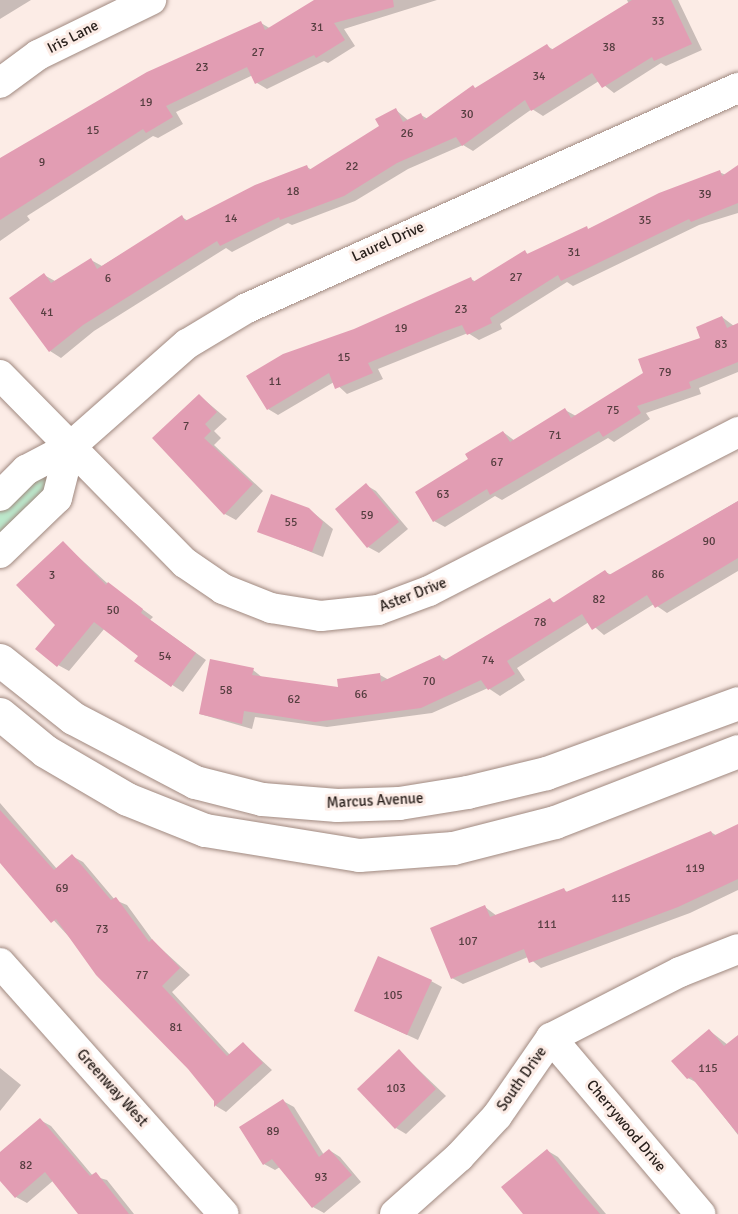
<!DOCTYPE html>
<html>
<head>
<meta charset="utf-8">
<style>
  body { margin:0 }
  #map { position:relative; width:738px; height:1214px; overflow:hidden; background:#fcece6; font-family:Signika,sans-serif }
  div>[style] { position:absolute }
  .green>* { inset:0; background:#bce8cb }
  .shadow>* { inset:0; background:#0003 }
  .building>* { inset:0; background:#e29db3 }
  .roads { filter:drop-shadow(0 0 2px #a08980) drop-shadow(0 0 2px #a08980) }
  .street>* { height:30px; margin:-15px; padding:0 15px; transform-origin:15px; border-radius:15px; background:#fff }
  .primary>* { height:33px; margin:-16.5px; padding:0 16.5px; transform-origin:16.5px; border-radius:16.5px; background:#fff }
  span { translate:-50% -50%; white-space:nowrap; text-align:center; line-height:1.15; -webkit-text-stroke:6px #fcece6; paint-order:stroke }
  .number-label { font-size:12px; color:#563e40 }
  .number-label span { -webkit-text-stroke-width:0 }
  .street-label { font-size:15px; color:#271e1a }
</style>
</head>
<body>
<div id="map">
  <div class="green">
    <i style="clip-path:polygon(70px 447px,57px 498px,0 553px,0 496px)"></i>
  </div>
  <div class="shadow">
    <i style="clip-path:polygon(0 0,31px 0,0 19px)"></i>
    <i style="clip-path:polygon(317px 0,437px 0,344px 29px,355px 46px,328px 63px,324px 61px,267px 89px,257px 83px,253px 75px,176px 112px,183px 124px,158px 138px,153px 136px,27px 216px,30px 220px,0 241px,0 167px,261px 23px,271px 29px)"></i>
    <i style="clip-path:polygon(627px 0,678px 0,702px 50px,666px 66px,661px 63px,614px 93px,599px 81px,543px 116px,532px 109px,473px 151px,463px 145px,408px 169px,355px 201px,292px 225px,288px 223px,232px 252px,226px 248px,94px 331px,61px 358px,50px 351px,11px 299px,44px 275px,55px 281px,91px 260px,102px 266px,182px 217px,188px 221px,307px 167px,312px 170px,381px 127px,396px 110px,409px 121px,421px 115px,428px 119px,547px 46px,554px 50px,629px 4px)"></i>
    <i style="clip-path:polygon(738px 167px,738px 213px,699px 225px,573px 286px,567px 282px,500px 324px,502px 329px,479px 340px,468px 333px,378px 369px,383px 379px,347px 394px,334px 382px,278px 415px,268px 409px,355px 330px,471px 279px,476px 282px,525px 252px,529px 255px,719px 172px,726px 175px)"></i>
    <i style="clip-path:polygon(722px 317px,734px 326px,738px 325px,738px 372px,699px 388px,701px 394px,646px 413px,650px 419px,614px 442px,608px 438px,502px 500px,495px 496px,445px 527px,434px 521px,417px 493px,470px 460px,503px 432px,515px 441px,565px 410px,576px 416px,702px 339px)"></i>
    <i style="clip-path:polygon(200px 396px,227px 419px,214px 431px,221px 438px,214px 445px,263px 491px,236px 520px,225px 514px,154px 438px)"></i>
    <i style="clip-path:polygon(366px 485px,376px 491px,408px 529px,379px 553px,368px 547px,337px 509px)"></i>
    <i style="clip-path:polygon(738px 501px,738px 571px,667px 613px,654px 604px,604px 635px,589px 622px,517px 668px,525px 680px,500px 696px,488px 688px,432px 713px,327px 727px,255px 717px,252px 729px,200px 714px,253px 670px,263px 678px,340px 689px,380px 675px,389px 680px,440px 656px,447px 660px,550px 600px,555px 603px,605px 572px,612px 575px)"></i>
    <i style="clip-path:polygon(309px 509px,333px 529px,323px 557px,259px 531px)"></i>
    <i style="clip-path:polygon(63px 543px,107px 583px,153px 617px,150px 620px,206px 660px,183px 692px,136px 661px,140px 656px,105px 628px,69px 671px,58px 665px)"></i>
    <i style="clip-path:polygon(0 803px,57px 869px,72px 856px,83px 862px,115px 900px,127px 905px,154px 942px,190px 975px,172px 992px,230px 1055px,243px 1043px,272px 1070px,226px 1112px,216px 1106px,216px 1101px,190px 1068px,0 862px)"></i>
    <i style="clip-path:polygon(738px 827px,738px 890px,690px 913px,541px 968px,528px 957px,463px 984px,452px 978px,485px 907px,497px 916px,564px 890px,569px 893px,711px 832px,717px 836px)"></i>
    <i style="clip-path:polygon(431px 981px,442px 987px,418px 1040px,356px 1011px)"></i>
    <i style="clip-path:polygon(710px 1031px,728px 1045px,738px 1048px,738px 1135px,699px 1084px,688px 1078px)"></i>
    <i style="clip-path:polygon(399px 1051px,446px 1096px,406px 1134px,396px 1128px)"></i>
    <i style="clip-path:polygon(0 1068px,21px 1085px,0 1111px)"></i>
    <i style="clip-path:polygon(283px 1101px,294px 1107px,324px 1155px,329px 1150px,340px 1157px,361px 1182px,324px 1213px,313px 1207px,280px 1167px,275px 1170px,264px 1164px)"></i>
    <i style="clip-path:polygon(40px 1120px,51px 1126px,93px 1176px,107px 1180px,134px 1214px,80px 1214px,54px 1180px,27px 1203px,16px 1197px,0 1178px,0 1154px)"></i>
    <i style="clip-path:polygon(548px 1151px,558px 1157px,606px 1214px,527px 1214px)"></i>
  </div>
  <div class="building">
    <i style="clip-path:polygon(314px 0,393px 0,394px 7px,334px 23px,345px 40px,316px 58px,314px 55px,255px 84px,247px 67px,166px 106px,173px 117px,146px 133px,143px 129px,0 220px,0 158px,147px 72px,261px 21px,265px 30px)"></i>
    <i style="clip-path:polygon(632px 0,671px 0,692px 44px,654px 61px,652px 57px,602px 88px,592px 73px,531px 111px,525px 100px,462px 146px,456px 137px,397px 163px,344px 196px,280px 220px,279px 217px,220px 246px,217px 241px,83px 325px,49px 352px,9px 298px,44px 273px,51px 283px,91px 258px,97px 269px,182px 215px,185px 221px,255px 185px,307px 165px,309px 170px,379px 126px,375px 119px,396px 108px,403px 122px,421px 113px,424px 120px,473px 85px,475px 88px,547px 44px,551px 50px)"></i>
    <i style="clip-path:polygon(738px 165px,738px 203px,691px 222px,689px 219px,561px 281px,558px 275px,490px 318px,492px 323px,467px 335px,462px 325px,445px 331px,368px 363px,373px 373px,335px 389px,329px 373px,267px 410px,246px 376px,283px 354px,354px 329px,471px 277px,473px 282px,525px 250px,527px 254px,587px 226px,588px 229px,659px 193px,720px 170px,722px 176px)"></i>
    <i style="clip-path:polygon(722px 316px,727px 328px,738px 323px,738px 362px,689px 382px,691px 388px,637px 406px,641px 413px,603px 437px,599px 431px,490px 495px,487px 489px,433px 522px,415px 492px,468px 459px,465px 454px,503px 431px,510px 442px,565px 408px,571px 418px,643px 373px,638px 359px,700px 338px,696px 327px)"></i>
    <i style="clip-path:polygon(199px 394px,217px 412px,205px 424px,211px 431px,204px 438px,253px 484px,224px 515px,152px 438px)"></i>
    <i style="clip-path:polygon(366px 483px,399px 522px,367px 548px,335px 509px)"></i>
    <i style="clip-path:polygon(271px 494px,309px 508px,323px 522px,312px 552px,257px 532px)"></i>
    <i style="clip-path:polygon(738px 501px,738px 558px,655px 608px,647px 595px,592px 630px,582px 614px,507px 661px,515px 674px,488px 690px,481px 680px,421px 708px,315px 722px,244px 711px,242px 724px,199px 714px,210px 659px,254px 668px,252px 675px,338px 687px,337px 679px,380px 673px,381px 682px,440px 655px,443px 661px,550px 598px,553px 603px,605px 570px,609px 575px)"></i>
    <i style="clip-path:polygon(63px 541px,106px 585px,108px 582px,143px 609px,141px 613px,196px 653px,171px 687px,134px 661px,138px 656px,94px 622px,57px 667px,35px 649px,55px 625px,16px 585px)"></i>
    <i style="clip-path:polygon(0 810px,54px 870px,72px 854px,111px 900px,116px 897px,149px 942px,152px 939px,180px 968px,162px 986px,227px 1056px,243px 1042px,263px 1063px,214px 1107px,214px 1101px,188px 1069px,96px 975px,56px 919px,51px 923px,0 863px)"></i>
    <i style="clip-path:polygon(738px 824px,738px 879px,678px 907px,529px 963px,524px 949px,451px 979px,430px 928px,485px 905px,490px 917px,564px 888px,566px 892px,711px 831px,713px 836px)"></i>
    <i style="clip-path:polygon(378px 956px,432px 980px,407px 1035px,354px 1011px)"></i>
    <i style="clip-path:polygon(709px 1029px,724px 1046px,738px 1035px,738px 1134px,691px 1077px,687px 1079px,671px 1061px)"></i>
    <i style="clip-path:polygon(399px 1049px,436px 1089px,395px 1129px,357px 1089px)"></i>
    <i style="clip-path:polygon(283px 1099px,319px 1157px,329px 1149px,352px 1175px,312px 1208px,272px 1159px,263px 1165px,239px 1127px)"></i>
    <i style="clip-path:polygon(40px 1118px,90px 1176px,96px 1172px,129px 1214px,78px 1214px,45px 1172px,15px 1198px,0 1181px,0 1152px)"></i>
    <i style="clip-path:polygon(547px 1149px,581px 1192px,600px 1214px,523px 1214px,501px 1187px)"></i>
  </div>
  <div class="roads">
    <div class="street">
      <i style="left:0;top:83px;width:47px;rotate:-36.4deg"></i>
      <i style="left:38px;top:55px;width:126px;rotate:-26deg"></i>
      <i style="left:0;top:375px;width:264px;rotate:45.5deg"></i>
      <i style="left:185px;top:563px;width:46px;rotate:34.4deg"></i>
      <i style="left:223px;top:589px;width:52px;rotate:21.6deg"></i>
      <i style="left:271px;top:608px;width:51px;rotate:9.1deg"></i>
      <i style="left:321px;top:616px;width:57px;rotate:-6deg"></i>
      <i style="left:378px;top:610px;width:54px;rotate:-20.4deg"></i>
      <i style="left:429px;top:591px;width:348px;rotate:-27.2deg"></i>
      <i style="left:0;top:496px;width:37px;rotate:-45deg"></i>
      <i style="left:26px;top:470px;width:50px;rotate:-27.6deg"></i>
      <i style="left:70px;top:447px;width:156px;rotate:-41.4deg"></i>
      <i style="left:187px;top:344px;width:70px;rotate:-31deg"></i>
      <i style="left:247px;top:308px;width:538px;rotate:-24.14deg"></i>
      <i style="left:0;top:553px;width:79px;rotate:-44deg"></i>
      <i style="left:57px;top:498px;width:53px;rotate:-75.7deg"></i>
      <i style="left:0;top:963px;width:336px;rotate:48.3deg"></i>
      <i style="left:551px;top:1038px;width:231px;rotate:49.7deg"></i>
      <i style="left:395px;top:1214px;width:86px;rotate:-41.7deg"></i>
      <i style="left:459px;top:1157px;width:56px;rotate:-47.2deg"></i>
      <i style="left:497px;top:1116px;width:95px;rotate:-55.3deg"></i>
      <i style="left:551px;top:1038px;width:145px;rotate:-27.1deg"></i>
      <i style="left:680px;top:972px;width:62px;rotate:-21.6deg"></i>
    </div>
    <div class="primary">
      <i style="left:0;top:660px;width:93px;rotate:38.5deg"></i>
      <i style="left:73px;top:718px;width:138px;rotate:27.7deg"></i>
      <i style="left:195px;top:782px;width:69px;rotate:14.2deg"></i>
      <i style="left:262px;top:799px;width:75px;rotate:4.6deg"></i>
      <i style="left:337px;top:805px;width:62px;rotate:-1.8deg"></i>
      <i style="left:399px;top:803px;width:69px;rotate:-9.2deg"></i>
      <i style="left:467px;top:792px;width:81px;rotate:-13.5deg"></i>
      <i style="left:546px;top:773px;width:204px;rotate:-20deg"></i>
      <i style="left:0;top:714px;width:58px;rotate:39.4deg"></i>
      <i style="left:45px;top:751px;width:95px;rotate:30.3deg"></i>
      <i style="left:127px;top:799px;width:84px;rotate:21.7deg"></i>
      <i style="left:205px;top:830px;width:156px;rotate:9.2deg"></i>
      <i style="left:359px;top:855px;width:94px;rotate:-4.3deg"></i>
      <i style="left:453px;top:848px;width:105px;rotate:-14.3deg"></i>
      <i style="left:555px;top:822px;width:196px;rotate:-21.2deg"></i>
    </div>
  </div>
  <div class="number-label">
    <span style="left:658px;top:22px">33</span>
    <span style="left:317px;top:28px">31</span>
    <span style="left:609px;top:48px">38</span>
    <span style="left:258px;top:53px">27</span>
    <span style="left:202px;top:68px">23</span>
    <span style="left:539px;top:77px">34</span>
    <span style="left:146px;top:103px">19</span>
    <span style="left:467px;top:115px">30</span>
    <span style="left:93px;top:131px">15</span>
    <span style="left:407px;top:134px">26</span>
    <span style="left:42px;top:163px">9</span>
    <span style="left:352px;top:167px">22</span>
    <span style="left:293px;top:192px">18</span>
    <span style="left:705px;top:195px">39</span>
    <span style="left:231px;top:219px">14</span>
    <span style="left:645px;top:221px">35</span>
    <span style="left:574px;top:253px">31</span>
    <span style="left:516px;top:278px">27</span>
    <span style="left:108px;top:279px">6</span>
    <span style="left:461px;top:310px">23</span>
    <span style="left:47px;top:313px">41</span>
    <span style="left:401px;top:329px">19</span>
    <span style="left:721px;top:345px">83</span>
    <span style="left:344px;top:358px">15</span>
    <span style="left:665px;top:373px">79</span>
    <span style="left:275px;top:382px">11</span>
    <span style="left:613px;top:411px">75</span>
    <span style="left:186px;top:427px">7</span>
    <span style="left:555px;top:436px">71</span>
    <span style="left:497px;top:463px">67</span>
    <span style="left:443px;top:495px">63</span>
    <span style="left:367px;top:516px">59</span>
    <span style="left:291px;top:523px">55</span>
    <span style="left:709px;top:542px">90</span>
    <span style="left:658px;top:575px">86</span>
    <span style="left:52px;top:576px">3</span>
    <span style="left:599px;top:600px">82</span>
    <span style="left:113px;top:611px">50</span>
    <span style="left:540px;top:623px">78</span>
    <span style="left:165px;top:657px">54</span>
    <span style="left:488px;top:661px">74</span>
    <span style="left:429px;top:682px">70</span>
    <span style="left:226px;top:691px">58</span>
    <span style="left:361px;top:695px">66</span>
    <span style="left:294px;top:700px">62</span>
    <span style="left:695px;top:869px">119</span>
    <span style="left:62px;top:889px">69</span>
    <span style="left:621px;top:899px">115</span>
    <span style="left:547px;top:925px">111</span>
    <span style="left:102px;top:930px">73</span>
    <span style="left:468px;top:942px">107</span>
    <span style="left:142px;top:976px">77</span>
    <span style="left:393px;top:996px">105</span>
    <span style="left:176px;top:1028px">81</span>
    <span style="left:708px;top:1069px">115</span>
    <span style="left:396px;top:1089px">103</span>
    <span style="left:273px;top:1132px">89</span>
    <span style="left:26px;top:1166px">82</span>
    <span style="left:321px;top:1178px">93</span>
  </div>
  <div class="street-label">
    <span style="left:73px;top:37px;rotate:-27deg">Iris Lane</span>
    <span style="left:388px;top:242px;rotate:-24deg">Laurel Drive</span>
    <span style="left:413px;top:595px;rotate:-21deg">Aster Drive</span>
    <span style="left:375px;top:801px;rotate:-3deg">Marcus Avenue</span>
    <span style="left:522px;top:1079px;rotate:-55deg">South Drive</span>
    <span style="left:112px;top:1088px;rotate:48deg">Greenway West</span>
    <span style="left:626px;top:1126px;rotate:50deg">Cherrywood Drive</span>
  </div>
</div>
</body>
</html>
